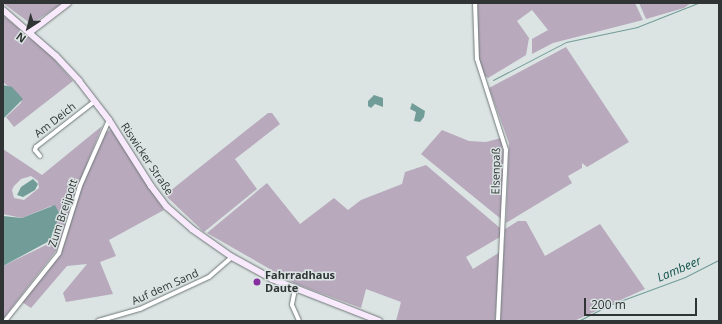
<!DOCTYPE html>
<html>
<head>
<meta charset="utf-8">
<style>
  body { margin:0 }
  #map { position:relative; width:722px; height:324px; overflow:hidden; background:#dbe4e3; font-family:"Open Sans",sans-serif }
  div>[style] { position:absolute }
  .green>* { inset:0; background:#b8a9bd }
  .water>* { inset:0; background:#719c98 }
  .stream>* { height:1px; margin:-0.5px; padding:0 0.5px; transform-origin:0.5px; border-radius:0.5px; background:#719c98 }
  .roads { filter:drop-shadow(0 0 1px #6f7776) drop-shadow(0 0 1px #6f7776) }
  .street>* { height:4px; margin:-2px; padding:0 2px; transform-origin:2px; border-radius:2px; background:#fff }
  .secondary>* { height:6px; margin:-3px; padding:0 3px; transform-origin:3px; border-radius:3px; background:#f8e9fd }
  .dots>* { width:11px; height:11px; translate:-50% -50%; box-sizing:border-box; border:2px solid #dbe4e3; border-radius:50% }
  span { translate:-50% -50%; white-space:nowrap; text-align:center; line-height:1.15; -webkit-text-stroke:3px #dbe4e3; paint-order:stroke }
  .street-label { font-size:11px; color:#303434 }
  .poi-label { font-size:11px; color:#303434; font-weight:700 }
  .left { translate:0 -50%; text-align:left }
  .water-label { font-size:12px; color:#13524d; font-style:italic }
  .frame { position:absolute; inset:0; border:4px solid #303434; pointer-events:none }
  .north { position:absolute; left:8px; top:8px; width:40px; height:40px; -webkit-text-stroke:3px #dbe4e3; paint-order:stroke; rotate:216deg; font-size:11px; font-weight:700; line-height:16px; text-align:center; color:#303434 }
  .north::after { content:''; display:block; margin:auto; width:14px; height:18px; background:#303434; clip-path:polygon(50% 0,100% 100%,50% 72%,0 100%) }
  .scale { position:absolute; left:584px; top:298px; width:113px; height:18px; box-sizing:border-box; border:2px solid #303434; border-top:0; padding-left:5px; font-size:12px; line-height:14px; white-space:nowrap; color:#303434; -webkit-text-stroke:3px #dbe4e3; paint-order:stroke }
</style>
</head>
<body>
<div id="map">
  <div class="green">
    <i style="clip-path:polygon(3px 3px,63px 3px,31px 24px)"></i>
    <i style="clip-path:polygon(478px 3px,635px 3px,643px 20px,553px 43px,532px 54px,532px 39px,548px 30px,532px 10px,517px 21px,529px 38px,526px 55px,488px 78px,485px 76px,479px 61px,477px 44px)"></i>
    <i style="clip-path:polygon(639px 3px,691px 3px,684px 8px,646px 19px)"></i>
    <i style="clip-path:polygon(3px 15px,52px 57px,73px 81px,14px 127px,6px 117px,21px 103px,22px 98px,3px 82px)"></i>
    <i style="clip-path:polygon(566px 47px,629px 142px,587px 167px,582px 163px,582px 168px,568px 176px,572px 183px,506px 223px,509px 143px,489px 88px)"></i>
    <i style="clip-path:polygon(268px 113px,272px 113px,280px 124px,235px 159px,257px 189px,204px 232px,165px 195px)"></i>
    <i style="clip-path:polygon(evenodd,102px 126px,72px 202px,59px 247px,3px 319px,3px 266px,50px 243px,59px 217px,51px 206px,22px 218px,3px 214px,3px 149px,42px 175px,102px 126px,31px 176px,38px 181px,39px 188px,24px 200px,14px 198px,12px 190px,14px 186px,21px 179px,31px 176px)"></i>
    <i style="clip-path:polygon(111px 129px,164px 210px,109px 240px,116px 256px,100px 262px,113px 294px,66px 302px,63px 293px,87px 264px,67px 266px,31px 308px,22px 302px,64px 245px,81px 188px,105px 133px)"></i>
    <i style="clip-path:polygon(442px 130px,469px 141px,486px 142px,501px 138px,504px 160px,501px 219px,421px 154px)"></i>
    <i style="clip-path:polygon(426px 165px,500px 228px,500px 237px,466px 257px,473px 269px,500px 252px,495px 321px,396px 321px,401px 302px,366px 289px,361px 308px,296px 284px,207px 233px,267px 183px,300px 224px,334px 198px,348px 210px,361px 200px,402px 184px,405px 172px)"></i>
    <i style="clip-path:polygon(518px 221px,526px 221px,545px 256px,600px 224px,645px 289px,574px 321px,500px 321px,505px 229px)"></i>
  </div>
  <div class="water">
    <i style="clip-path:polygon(3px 85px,12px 87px,23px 99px,3px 119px)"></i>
    <i style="clip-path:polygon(374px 95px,383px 98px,383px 107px,375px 104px,371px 108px,368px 106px,368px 101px)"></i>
    <i style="clip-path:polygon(412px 103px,425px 111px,424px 117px,420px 122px,414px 121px,416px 112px,410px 109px)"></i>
    <i style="clip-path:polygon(33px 179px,38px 184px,35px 190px,23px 197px,17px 195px,21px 187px)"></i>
    <i style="clip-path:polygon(55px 205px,59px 213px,53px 239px,3px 266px,3px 216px,22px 218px)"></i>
  </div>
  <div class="stream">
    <i style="left:493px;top:80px;width:82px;rotate:-27.5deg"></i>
    <i style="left:566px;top:42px;width:73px;rotate:-11.9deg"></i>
    <i style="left:637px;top:27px;width:66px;rotate:-21.5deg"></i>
    <i style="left:578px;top:321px;width:38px;rotate:-27deg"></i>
    <i style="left:612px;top:304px;width:78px;rotate:-20.3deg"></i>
    <i style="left:685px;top:277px;width:38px;rotate:-27deg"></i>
  </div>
  <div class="roads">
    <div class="street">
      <i style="left:475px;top:3px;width:56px;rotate:88deg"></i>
      <i style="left:477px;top:59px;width:96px;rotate:72.3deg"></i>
      <i style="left:506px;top:150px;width:171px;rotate:92.7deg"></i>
      <i style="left:40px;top:156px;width:8px;rotate:-130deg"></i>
      <i style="left:35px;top:150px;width:3px;rotate:-72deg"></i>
      <i style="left:36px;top:147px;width:75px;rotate:-37.9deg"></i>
      <i style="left:295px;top:289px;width:16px;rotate:101deg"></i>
      <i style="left:292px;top:305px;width:17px;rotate:66deg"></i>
      <i style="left:5px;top:321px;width:87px;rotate:-51.5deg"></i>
      <i style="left:59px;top:253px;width:70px;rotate:-72.6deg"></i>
      <i style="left:80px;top:186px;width:72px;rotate:-66.3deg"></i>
      <i style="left:98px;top:321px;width:44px;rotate:-15.9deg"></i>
      <i style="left:140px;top:309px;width:76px;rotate:-24.9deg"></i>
      <i style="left:209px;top:277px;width:30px;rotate:-41deg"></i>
    </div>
    <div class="secondary">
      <i style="left:3px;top:10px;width:70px;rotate:41deg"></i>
      <i style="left:56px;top:56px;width:34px;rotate:47deg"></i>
      <i style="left:79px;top:81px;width:49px;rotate:52.4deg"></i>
      <i style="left:109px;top:120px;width:78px;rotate:57.5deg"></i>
      <i style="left:151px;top:186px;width:26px;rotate:53deg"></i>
      <i style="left:167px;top:207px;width:33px;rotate:41deg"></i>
      <i style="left:192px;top:229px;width:49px;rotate:35deg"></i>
      <i style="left:232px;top:257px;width:46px;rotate:28.8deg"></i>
      <i style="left:272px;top:279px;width:115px;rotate:21.4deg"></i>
      <i style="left:30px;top:32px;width:48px;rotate:-37.3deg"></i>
    </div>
  </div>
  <div class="dots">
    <i style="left:257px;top:282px;background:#85309e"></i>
  </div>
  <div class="street-label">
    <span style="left:55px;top:120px;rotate:-38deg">Am Deich</span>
    <span style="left:147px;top:159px;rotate:56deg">Riswicker Straße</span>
    <span style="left:496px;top:171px;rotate:-89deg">Elsenpaß</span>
    <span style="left:63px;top:213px;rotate:-72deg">Zum Breijpott</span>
    <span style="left:165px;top:287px;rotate:-24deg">Auf dem Sand</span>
  </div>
  <div class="poi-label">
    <span class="left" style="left:265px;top:282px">Fahrradhaus<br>Daute</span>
  </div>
  <div class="water-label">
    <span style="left:679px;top:269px;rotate:-23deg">Lambeer</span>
  </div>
  <div class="frame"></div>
  <div class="north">N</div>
  <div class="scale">200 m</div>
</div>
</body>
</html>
